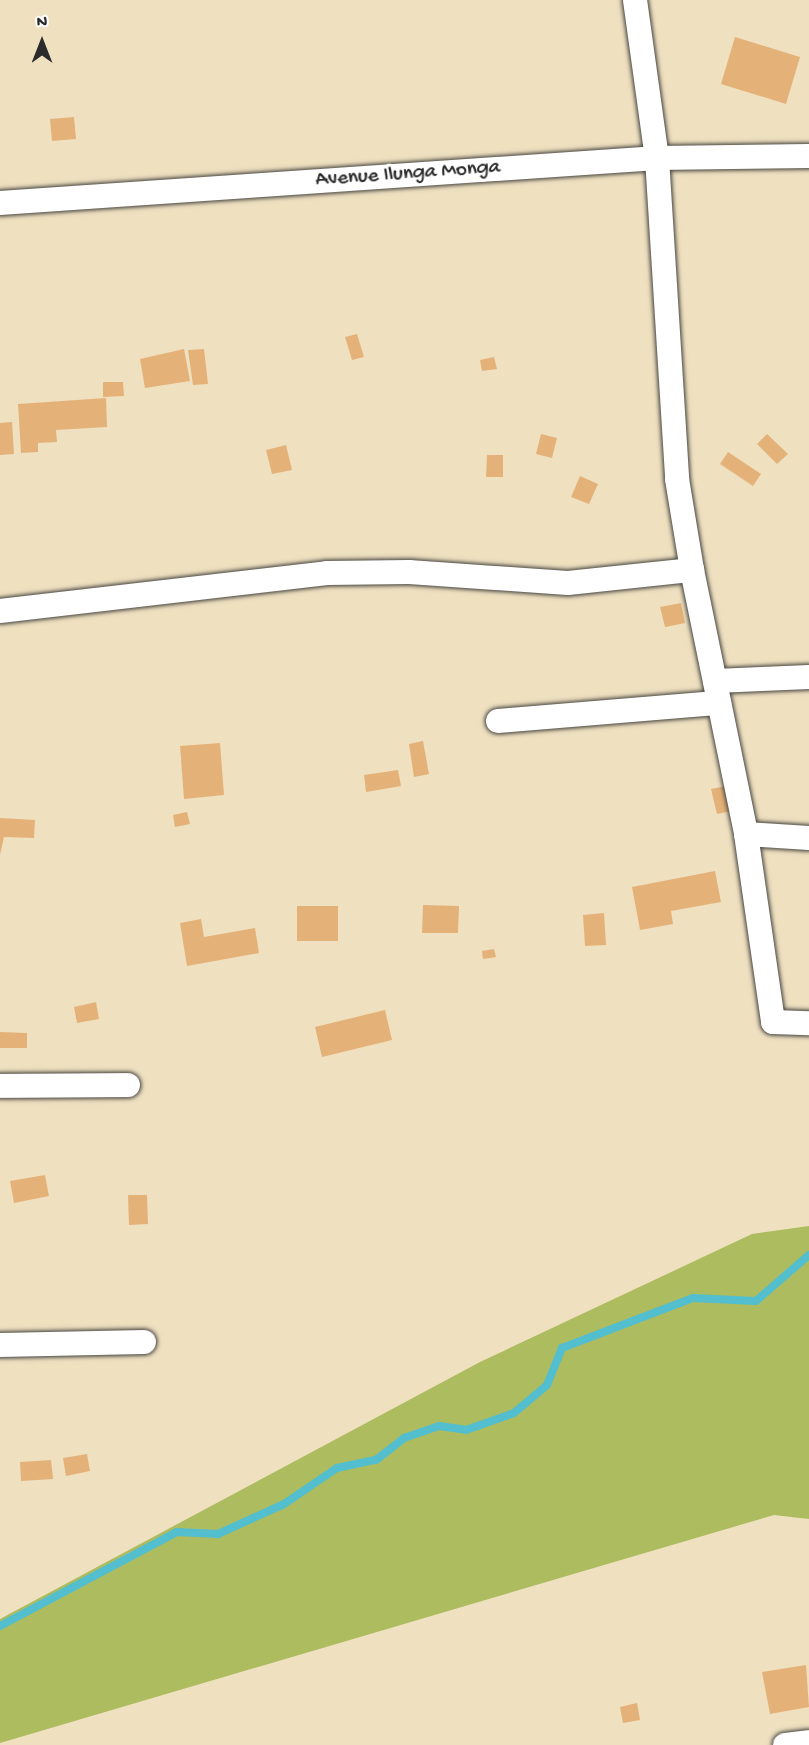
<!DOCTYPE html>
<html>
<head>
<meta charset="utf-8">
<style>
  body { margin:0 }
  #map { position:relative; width:809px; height:1745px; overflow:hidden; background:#efe0c0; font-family:"Gochi Hand",sans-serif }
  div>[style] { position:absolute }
  .green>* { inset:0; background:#adbc5f }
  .stream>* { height:8px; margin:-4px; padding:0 4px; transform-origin:4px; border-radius:4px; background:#53bece }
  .building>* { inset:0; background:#e4b278 }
  .roads { filter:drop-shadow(0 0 2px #484641) drop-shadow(0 0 2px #484641) }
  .minor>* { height:24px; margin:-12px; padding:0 12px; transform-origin:12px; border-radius:12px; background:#fff }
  span { translate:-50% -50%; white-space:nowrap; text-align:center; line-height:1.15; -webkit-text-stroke:6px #fff; paint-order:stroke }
  .street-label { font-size:21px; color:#2b2b2b }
  .north { position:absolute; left:12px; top:12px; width:60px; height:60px; -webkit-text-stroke:4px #fff; paint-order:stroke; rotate:0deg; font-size:16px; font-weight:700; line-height:24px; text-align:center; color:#2b2b2b }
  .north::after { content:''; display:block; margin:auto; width:21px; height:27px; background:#2b2b2b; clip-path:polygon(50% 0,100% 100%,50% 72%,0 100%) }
</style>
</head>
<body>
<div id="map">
  <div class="green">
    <i style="clip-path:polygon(809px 1226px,809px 1519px,774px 1515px,0 1743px,0 1619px,480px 1362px,752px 1234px)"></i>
  </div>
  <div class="stream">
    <i style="left:0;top:1626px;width:200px;rotate:-28deg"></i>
    <i style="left:177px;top:1532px;width:41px;rotate:2.8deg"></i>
    <i style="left:218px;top:1534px;width:72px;rotate:-24.4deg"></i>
    <i style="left:284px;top:1504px;width:64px;rotate:-34.2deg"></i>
    <i style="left:337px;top:1468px;width:40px;rotate:-12deg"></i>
    <i style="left:376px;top:1460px;width:36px;rotate:-38deg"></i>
    <i style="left:404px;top:1438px;width:37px;rotate:-19deg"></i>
    <i style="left:439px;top:1426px;width:27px;rotate:8deg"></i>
    <i style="left:466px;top:1430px;width:51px;rotate:-19.5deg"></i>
    <i style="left:514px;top:1413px;width:43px;rotate:-40.3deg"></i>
    <i style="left:547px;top:1385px;width:40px;rotate:-68deg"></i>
    <i style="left:562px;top:1348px;width:140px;rotate:-20.9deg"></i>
    <i style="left:693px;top:1298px;width:63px;rotate:2.7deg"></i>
    <i style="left:756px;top:1301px;width:70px;rotate:-41deg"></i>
  </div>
  <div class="building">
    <i style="clip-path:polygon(735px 37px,800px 57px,786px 104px,721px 84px)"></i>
    <i style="clip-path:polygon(74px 117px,76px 139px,52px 141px,50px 119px)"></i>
    <i style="clip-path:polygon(357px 334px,364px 357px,352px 360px,345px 337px)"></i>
    <i style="clip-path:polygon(184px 349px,190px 381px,145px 388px,140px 359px)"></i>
    <i style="clip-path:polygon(204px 349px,208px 384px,193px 385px,188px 350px)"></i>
    <i style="clip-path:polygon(494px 357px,497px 369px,482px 371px,480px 360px)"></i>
    <i style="clip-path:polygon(103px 382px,123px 382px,124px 396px,103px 397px)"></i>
    <i style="clip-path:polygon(106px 398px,107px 427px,56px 430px,57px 442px,38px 443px,38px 452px,21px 453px,18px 404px)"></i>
    <i style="clip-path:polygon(12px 422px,14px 454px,0 455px,0 423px)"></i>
    <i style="clip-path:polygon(541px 434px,557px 438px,552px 458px,536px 454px)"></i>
    <i style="clip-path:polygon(767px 434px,788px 454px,777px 464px,757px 444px)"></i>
    <i style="clip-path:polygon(286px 445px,292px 470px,272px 474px,266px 450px)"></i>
    <i style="clip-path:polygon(728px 452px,761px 474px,753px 486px,720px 464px)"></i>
    <i style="clip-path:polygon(487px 455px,503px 455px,503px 477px,486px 477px)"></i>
    <i style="clip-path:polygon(580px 476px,598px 484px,589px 504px,571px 497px)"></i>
    <i style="clip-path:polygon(681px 603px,685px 623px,665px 627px,660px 607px)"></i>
    <i style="clip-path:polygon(423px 741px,429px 774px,414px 777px,409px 744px)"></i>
    <i style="clip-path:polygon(220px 743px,224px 795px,184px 799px,180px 746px)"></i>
    <i style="clip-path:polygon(398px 770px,401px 786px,366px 792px,364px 775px)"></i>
    <i style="clip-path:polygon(726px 786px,731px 811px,717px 814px,711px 789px)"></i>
    <i style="clip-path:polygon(187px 812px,190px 824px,175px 827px,173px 815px)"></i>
    <i style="clip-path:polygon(0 818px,35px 820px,34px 838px,4px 837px,0 855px)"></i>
    <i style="clip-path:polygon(715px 871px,721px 902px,671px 911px,673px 924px,640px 930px,632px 887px)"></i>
    <i style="clip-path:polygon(423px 905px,459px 906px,458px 933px,422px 933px)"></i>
    <i style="clip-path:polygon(297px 906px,338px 906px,338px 941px,297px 941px)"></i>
    <i style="clip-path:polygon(604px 913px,606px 945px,585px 946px,583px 915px)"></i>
    <i style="clip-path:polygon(201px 919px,204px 937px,255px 928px,259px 953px,187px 966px,180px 923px)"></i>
    <i style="clip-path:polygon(494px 949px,496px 957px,483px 959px,482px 951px)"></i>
    <i style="clip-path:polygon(96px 1002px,99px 1019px,77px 1023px,74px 1007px)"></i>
    <i style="clip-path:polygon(385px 1010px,392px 1040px,322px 1057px,315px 1027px)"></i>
    <i style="clip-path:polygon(0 1032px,27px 1033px,27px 1048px,0 1048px)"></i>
    <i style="clip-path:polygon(45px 1175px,49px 1196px,14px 1203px,10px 1181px)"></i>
    <i style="clip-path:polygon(128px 1195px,147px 1195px,148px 1224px,129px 1225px)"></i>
    <i style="clip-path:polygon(87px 1454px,90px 1471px,66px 1476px,63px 1458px)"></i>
    <i style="clip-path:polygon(51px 1460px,53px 1479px,21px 1481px,20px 1462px)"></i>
    <i style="clip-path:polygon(806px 1665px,809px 1707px,770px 1714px,762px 1672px)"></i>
    <i style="clip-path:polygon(637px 1703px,640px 1720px,623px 1723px,620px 1707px)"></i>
  </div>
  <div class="roads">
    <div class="minor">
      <i style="left:635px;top:0;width:160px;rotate:82.1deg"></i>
      <i style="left:657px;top:158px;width:322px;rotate:86.4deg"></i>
      <i style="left:677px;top:479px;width:92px;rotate:80.6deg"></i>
      <i style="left:692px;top:570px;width:269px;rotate:78.4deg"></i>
      <i style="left:746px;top:834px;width:190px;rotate:81.8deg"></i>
      <i style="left:773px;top:1022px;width:36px;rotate:2deg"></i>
      <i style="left:0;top:203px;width:659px;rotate:-3.92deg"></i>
      <i style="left:657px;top:158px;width:152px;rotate:-0.8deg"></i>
      <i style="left:0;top:611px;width:329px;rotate:-6.6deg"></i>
      <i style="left:327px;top:573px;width:82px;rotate:-0.7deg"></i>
      <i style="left:409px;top:572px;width:159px;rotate:4deg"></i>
      <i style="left:568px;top:583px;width:125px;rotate:-6deg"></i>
      <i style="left:715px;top:681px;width:94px;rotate:-2.4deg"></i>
      <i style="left:498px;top:721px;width:222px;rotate:-4.7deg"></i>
      <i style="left:746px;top:834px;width:63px;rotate:3.6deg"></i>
      <i style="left:0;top:1086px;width:128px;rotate:-0.4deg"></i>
      <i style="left:0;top:1345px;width:144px;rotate:-1.2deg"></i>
      <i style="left:785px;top:1745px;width:24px;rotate:-7deg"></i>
    </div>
  </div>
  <div class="street-label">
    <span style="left:408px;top:175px;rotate:-4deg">Avenue Ilunga Monga</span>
  </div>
  <div class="north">N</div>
</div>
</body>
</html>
